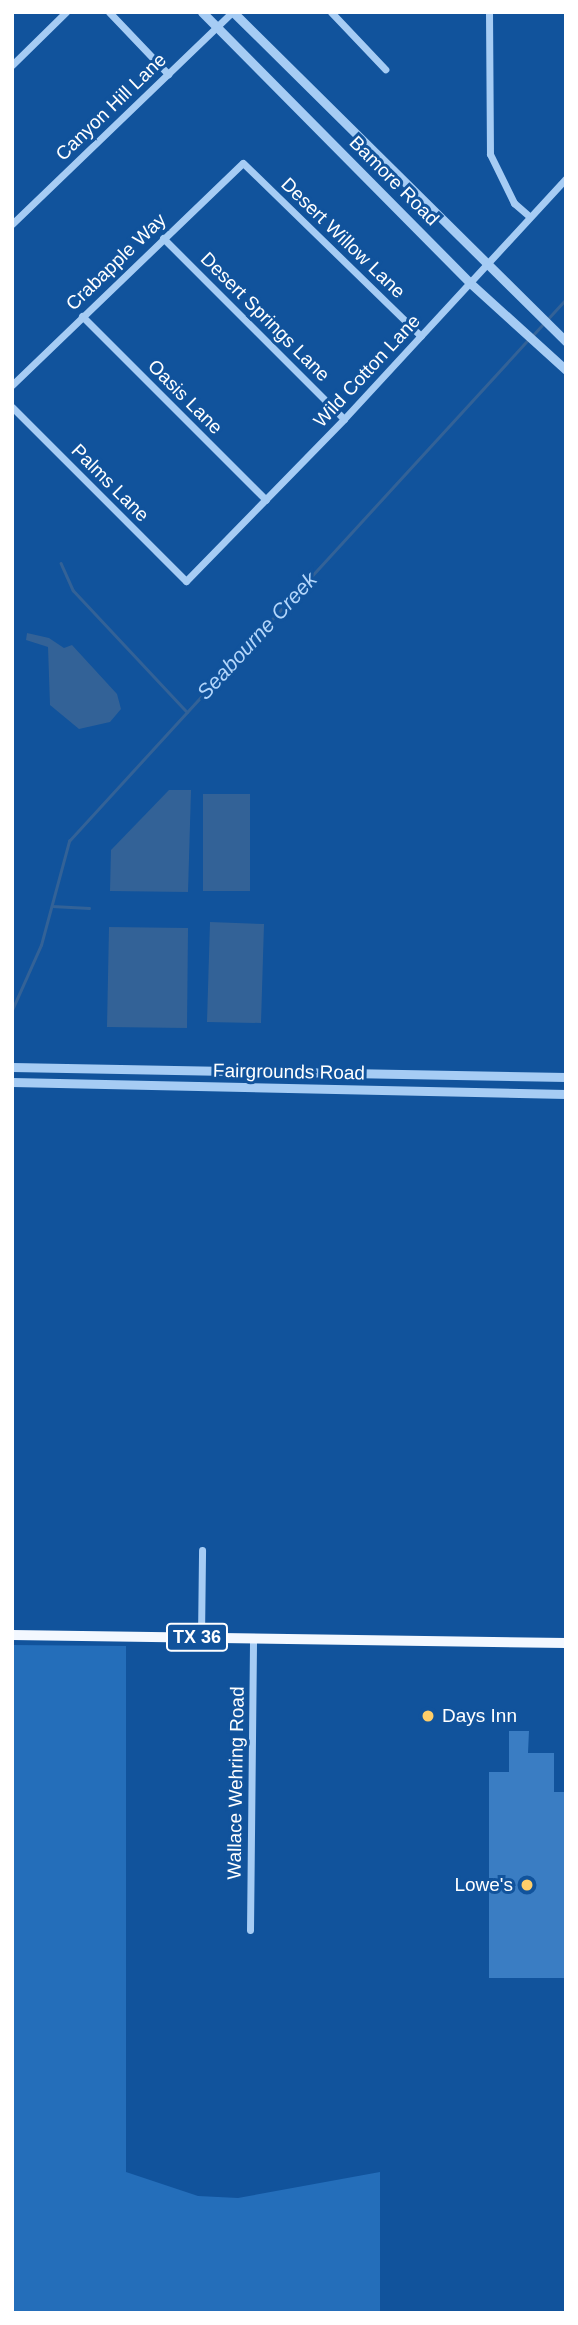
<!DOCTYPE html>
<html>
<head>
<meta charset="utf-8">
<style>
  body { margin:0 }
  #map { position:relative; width:578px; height:2325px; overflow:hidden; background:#11539c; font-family:Arial,sans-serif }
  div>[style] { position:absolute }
  .green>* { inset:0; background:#246eba }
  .water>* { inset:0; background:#336297 }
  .stream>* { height:2.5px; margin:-1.25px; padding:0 1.25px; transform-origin:1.25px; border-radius:1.25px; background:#336297 }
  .building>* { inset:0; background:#3a7dc3 }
  .minor>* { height:7px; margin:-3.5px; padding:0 3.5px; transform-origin:3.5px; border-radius:3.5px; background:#a6ccf4 }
  .tertiary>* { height:9px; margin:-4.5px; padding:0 4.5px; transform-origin:4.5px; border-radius:4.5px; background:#a6ccf4 }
  .primary>* { height:10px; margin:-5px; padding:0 5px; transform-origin:5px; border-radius:5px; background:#f3f8ff }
  .dots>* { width:19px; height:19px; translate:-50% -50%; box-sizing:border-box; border:4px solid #11539c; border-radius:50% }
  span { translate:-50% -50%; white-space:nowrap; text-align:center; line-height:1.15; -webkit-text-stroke:6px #11539c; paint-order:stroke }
  .shield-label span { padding:2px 5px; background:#11539c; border:2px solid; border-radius:5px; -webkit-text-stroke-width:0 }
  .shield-label { font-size:18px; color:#fff; font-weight:700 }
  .street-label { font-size:19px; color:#fff }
  .poi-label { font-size:19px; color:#fff }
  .left { translate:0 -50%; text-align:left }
  .right { translate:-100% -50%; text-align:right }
  .water-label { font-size:21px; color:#b3d6fb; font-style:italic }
  .frame { position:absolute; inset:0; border:14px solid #fff; pointer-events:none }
</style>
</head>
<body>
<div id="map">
  <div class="green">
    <i style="clip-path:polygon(12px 1645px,126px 1646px,126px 2172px,198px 2196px,238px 2198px,380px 2172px,380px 2313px,12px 2313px)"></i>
  </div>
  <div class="water">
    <i style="clip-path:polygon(27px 633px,49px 638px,64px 648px,72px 645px,117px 694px,121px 709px,110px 722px,79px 729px,50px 705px,48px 647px,26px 640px)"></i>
    <i style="clip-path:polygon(169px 790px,191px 790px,188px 892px,110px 891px,111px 850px)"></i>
    <i style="clip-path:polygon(203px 794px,250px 794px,250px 891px,203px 891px)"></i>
    <i style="clip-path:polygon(210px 922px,264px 924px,261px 1023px,207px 1022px)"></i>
    <i style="clip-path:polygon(109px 927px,188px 928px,187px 1028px,107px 1027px)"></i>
  </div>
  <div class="stream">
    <i style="left:533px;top:335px;width:49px;rotate:-47.5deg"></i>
    <i style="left:61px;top:563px;width:30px;rotate:66deg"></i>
    <i style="left:73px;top:590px;width:167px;rotate:46.9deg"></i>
    <i style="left:52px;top:906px;width:37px;rotate:3deg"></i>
    <i style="left:12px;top:1010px;width:71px;rotate:-66deg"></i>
    <i style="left:41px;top:945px;width:108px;rotate:-74.9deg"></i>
    <i style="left:69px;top:841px;width:679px;rotate:-47.51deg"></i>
  </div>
  <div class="building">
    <i style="clip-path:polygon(509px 1731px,529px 1731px,528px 1753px,554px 1753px,554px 1792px,566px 1792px,566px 1978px,489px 1978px,489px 1772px,509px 1772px)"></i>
  </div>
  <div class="minor">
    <i style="left:109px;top:12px;width:86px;rotate:46.4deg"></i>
    <i style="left:331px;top:12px;width:79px;rotate:46.5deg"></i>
    <i style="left:489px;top:12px;width:142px;rotate:89.6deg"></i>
    <i style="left:490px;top:154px;width:55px;rotate:63.9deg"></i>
    <i style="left:514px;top:203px;width:20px;rotate:41deg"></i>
    <i style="left:12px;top:65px;width:76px;rotate:-44.5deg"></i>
    <i style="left:12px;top:224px;width:306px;rotate:-43.9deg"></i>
    <i style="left:163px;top:238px;width:256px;rotate:45deg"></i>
    <i style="left:82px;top:316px;width:260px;rotate:45deg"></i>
    <i style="left:12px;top:385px;width:320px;rotate:-43.9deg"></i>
    <i style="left:243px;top:163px;width:248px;rotate:44.2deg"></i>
    <i style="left:12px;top:407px;width:246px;rotate:45deg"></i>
    <i style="left:186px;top:581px;width:226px;rotate:-45.7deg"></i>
    <i style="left:344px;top:419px;width:328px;rotate:-47.3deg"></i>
    <i style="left:201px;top:1637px;width:87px;rotate:-89.3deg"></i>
    <i style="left:250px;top:1930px;width:293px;rotate:-89.4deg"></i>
  </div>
  <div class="tertiary">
    <i style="left:202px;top:12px;width:380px;rotate:45.3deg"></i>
    <i style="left:469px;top:282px;width:131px;rotate:42.2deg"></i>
    <i style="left:233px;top:12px;width:469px;rotate:44.7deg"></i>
    <i style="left:12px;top:1067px;width:554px;rotate:1.03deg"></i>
    <i style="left:12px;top:1082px;width:554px;rotate:1.24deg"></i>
  </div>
  <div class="primary">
    <i style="left:12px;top:1635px;width:554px;rotate:0.83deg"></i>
  </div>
  <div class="dots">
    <i style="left:428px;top:1716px;background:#ffce69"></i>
    <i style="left:527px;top:1885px;background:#ffce69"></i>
  </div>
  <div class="shield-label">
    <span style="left:197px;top:1637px">TX 36</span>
  </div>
  <div class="street-label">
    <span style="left:111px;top:107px;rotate:-44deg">Canyon Hill Lane</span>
    <span style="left:394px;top:181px;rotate:45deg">Bamore Road</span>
    <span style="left:343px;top:238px;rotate:44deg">Desert Willow Lane</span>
    <span style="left:116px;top:262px;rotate:-44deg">Crabapple Way</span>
    <span style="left:265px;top:317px;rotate:45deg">Desert Springs Lane</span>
    <span style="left:367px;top:371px;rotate:-47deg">Wild Cotton Lane</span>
    <span style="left:185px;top:397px;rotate:45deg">Oasis Lane</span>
    <span style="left:110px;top:483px;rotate:45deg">Palms Lane</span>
    <span style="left:289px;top:1072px;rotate:1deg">Fairgrounds Road</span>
    <span style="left:236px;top:1783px;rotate:-89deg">Wallace Wehring Road</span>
  </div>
  <div class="poi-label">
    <span class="left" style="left:442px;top:1716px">Days Inn</span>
    <span class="right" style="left:513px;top:1885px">Lowe's</span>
  </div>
  <div class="water-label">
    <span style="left:257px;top:636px;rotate:-47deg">Seabourne Creek</span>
  </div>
  <div class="frame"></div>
</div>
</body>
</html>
